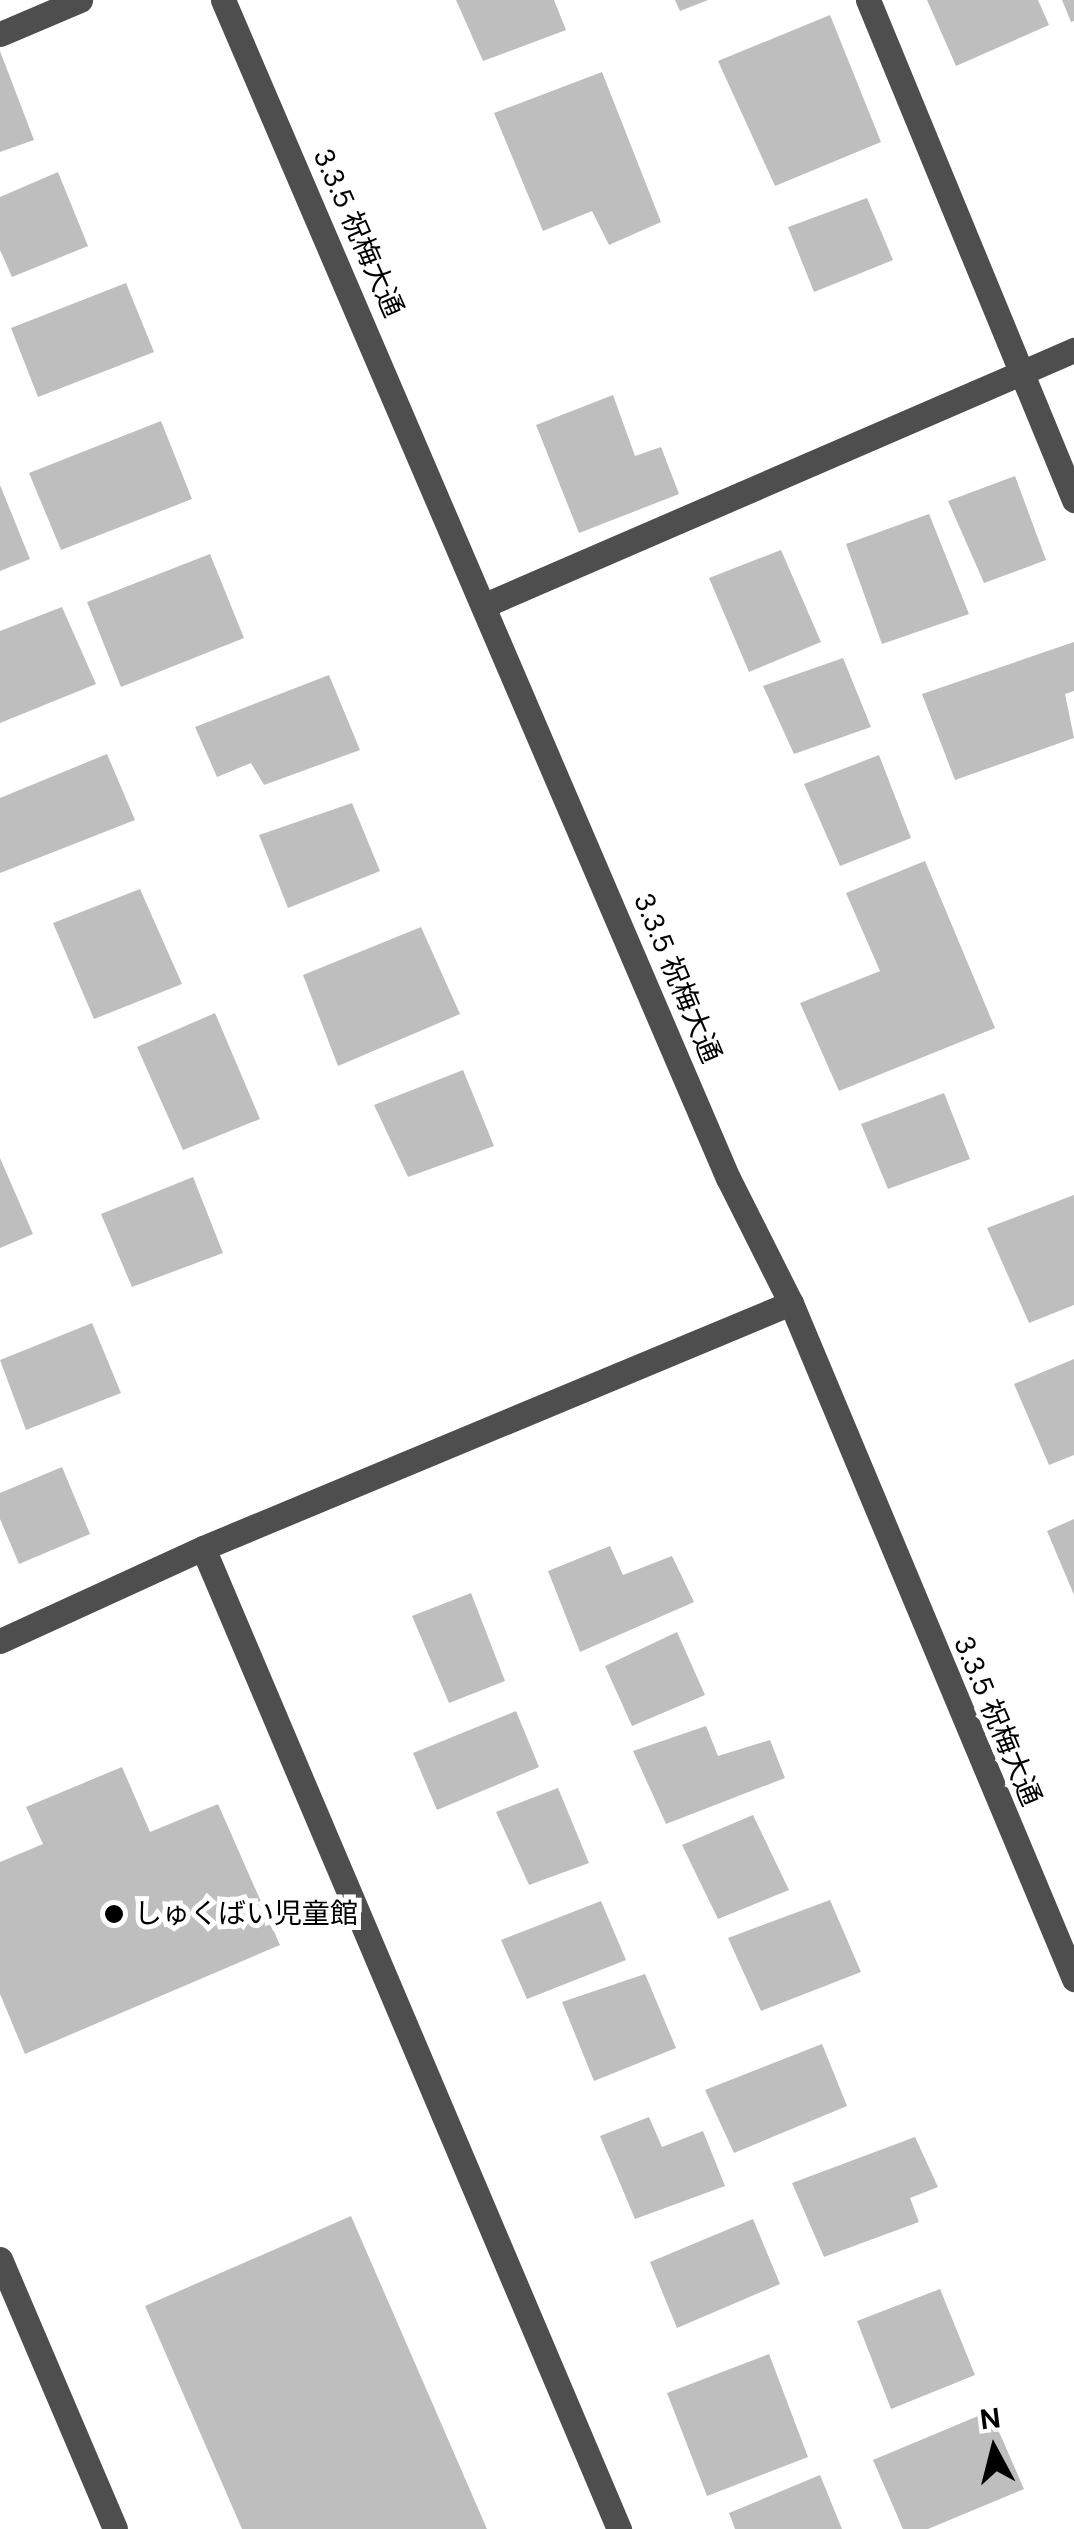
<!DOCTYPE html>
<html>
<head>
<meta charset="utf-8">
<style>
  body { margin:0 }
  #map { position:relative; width:1074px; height:2529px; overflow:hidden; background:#fff; font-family:"DM Sans","Noto Sans JP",sans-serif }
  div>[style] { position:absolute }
  .building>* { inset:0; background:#bebebe }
  .minor>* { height:25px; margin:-12.5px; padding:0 12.5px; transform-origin:12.5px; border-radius:12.5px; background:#4e4e4e }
  .dots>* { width:28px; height:28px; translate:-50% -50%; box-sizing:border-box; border:5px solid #fff; border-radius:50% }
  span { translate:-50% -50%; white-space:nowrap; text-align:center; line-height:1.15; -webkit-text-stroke:10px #fff; paint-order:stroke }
  .street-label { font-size:28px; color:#000 }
  .poi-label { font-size:28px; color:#000 }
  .left { translate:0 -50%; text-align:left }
  .north { position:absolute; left:944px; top:2399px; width:100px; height:100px; -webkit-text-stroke:8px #fff; paint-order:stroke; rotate:353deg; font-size:28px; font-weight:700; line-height:40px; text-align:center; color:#000 }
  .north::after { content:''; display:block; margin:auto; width:35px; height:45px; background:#000; clip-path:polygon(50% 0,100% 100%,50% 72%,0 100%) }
</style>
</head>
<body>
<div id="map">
  <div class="building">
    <i style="clip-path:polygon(456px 0,554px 0,566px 30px,483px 61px)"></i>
    <i style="clip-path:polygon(675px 0,708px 0,680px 11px)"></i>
    <i style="clip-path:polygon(927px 0,1038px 0,1049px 25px,956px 66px)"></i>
    <i style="clip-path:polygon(1062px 0,1074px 0,1074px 21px,1071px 22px)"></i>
    <i style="clip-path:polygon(830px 15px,881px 142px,775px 186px,718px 61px)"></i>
    <i style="clip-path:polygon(0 51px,34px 140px,0 152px)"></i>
    <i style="clip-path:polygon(602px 72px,661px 222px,609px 245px,592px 211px,543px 231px,494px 113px)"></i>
    <i style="clip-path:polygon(58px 172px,88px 246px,12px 277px,0 250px,0 197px)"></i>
    <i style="clip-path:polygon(867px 198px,893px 260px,814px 292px,788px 227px)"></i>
    <i style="clip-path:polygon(126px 283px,154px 352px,38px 397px,11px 328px)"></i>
    <i style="clip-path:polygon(613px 395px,635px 456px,661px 447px,679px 494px,579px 533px,536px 425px)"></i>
    <i style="clip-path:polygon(161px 421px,192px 499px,61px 550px,29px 473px)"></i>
    <i style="clip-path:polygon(1015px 476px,1046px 560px,984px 583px,948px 501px)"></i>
    <i style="clip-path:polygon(0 485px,30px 559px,0 571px)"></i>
    <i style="clip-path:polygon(929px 514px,969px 614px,882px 644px,846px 544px)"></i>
    <i style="clip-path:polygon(781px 550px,821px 642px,749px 672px,709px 578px)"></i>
    <i style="clip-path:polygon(210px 554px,244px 638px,121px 687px,87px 602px)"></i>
    <i style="clip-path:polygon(62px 607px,96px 684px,0 723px,0 631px)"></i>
    <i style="clip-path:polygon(1074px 642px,1074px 691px,1065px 694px,1074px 738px,955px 780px,922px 694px)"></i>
    <i style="clip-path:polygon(843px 658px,871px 727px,794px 754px,763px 686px)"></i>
    <i style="clip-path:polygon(329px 675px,360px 750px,264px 785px,251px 763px,217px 777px,195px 727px)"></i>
    <i style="clip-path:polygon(107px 754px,135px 820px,0 873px,0 798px)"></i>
    <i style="clip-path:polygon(879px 755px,911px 838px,840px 866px,804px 784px)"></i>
    <i style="clip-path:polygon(352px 803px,380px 871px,288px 908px,259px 835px)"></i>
    <i style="clip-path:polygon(925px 861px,995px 1028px,839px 1091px,800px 1003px,880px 971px,846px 893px)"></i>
    <i style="clip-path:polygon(140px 889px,182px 984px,94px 1019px,53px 923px)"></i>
    <i style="clip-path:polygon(421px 927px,460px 1014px,338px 1066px,303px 975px)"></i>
    <i style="clip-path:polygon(215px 1013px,260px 1119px,183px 1150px,137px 1047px)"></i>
    <i style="clip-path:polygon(463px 1070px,494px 1146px,408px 1177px,374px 1105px)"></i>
    <i style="clip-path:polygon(944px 1093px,970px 1159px,888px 1189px,861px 1124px)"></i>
    <i style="clip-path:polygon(0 1158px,33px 1234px,0 1248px)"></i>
    <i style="clip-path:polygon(193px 1177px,223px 1253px,132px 1287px,101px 1214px)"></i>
    <i style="clip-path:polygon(1074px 1195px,1074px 1305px,1029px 1323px,987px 1228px)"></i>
    <i style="clip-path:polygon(92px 1323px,121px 1393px,26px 1430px,0 1360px)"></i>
    <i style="clip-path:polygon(1074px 1359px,1074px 1455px,1049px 1465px,1014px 1384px)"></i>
    <i style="clip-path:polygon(62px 1467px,90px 1534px,19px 1564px,0 1519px,0 1493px)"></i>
    <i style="clip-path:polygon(1074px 1519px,1074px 1595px,1047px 1531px)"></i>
    <i style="clip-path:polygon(610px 1546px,623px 1575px,672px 1556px,694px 1602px,580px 1652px,548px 1571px)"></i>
    <i style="clip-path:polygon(471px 1593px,505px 1681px,449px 1703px,412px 1616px)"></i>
    <i style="clip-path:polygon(677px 1632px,705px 1695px,632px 1726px,605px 1666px)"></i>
    <i style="clip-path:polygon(516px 1711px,539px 1767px,437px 1810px,413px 1753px)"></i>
    <i style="clip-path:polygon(706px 1726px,718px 1756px,770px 1740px,785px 1778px,666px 1824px,633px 1751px)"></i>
    <i style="clip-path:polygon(122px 1767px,150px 1832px,218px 1804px,280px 1945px,25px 2054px,0 1994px,0 1862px,43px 1844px,26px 1807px)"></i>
    <i style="clip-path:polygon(558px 1788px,589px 1863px,529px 1885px,496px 1812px)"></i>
    <i style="clip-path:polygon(753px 1815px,789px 1890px,718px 1919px,682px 1845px)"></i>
    <i style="clip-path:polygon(830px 1900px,861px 1972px,761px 2011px,728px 1938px)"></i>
    <i style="clip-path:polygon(601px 1901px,626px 1960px,527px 1999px,501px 1940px)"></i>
    <i style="clip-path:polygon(645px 1974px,676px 2048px,594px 2081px,562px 2002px)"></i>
    <i style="clip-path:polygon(822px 2044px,847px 2106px,734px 2153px,705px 2090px)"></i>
    <i style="clip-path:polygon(649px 2117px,662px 2147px,703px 2131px,725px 2186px,635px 2219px,600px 2136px)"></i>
    <i style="clip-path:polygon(915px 2137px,938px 2187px,910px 2198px,919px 2222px,824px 2257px,792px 2183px)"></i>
    <i style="clip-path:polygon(351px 2216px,487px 2529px,242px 2529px,145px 2306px)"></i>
    <i style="clip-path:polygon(753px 2219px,780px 2284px,677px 2328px,650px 2262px)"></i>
    <i style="clip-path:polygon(940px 2289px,975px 2375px,891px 2409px,857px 2321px)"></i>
    <i style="clip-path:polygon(769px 2354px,808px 2457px,707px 2496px,667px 2393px)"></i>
    <i style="clip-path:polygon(990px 2411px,1024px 2489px,928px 2529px,903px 2529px,873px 2460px)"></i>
    <i style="clip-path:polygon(820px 2475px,842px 2529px,735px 2529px,729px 2513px)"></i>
  </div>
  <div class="minor">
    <i style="left:223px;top:0;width:1282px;rotate:66.8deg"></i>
    <i style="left:728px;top:1178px;width:140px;rotate:63.3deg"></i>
    <i style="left:791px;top:1303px;width:733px;rotate:67.28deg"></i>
    <i style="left:868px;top:0;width:541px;rotate:67.61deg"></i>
    <i style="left:0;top:34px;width:87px;rotate:-23deg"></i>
    <i style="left:487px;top:604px;width:640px;rotate:-23.4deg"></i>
    <i style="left:203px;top:1548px;width:1066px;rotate:67.02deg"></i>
    <i style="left:0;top:1641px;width:223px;rotate:-24.6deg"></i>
    <i style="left:203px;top:1548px;width:637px;rotate:-22.62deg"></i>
    <i style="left:0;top:2259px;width:293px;rotate:66.9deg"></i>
  </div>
  <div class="dots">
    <i style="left:114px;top:1914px;background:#000"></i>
  </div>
  <div class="street-label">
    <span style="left:358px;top:233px;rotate:66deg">3.3.5 祝梅大通</span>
    <span style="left:677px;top:978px;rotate:67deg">3.3.5 祝梅大通</span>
    <span style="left:997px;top:1721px;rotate:67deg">3.3.5 祝梅大通</span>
  </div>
  <div class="poi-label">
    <span class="left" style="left:134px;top:1914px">しゅくばい児童館</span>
  </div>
  <div class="north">N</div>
</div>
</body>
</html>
